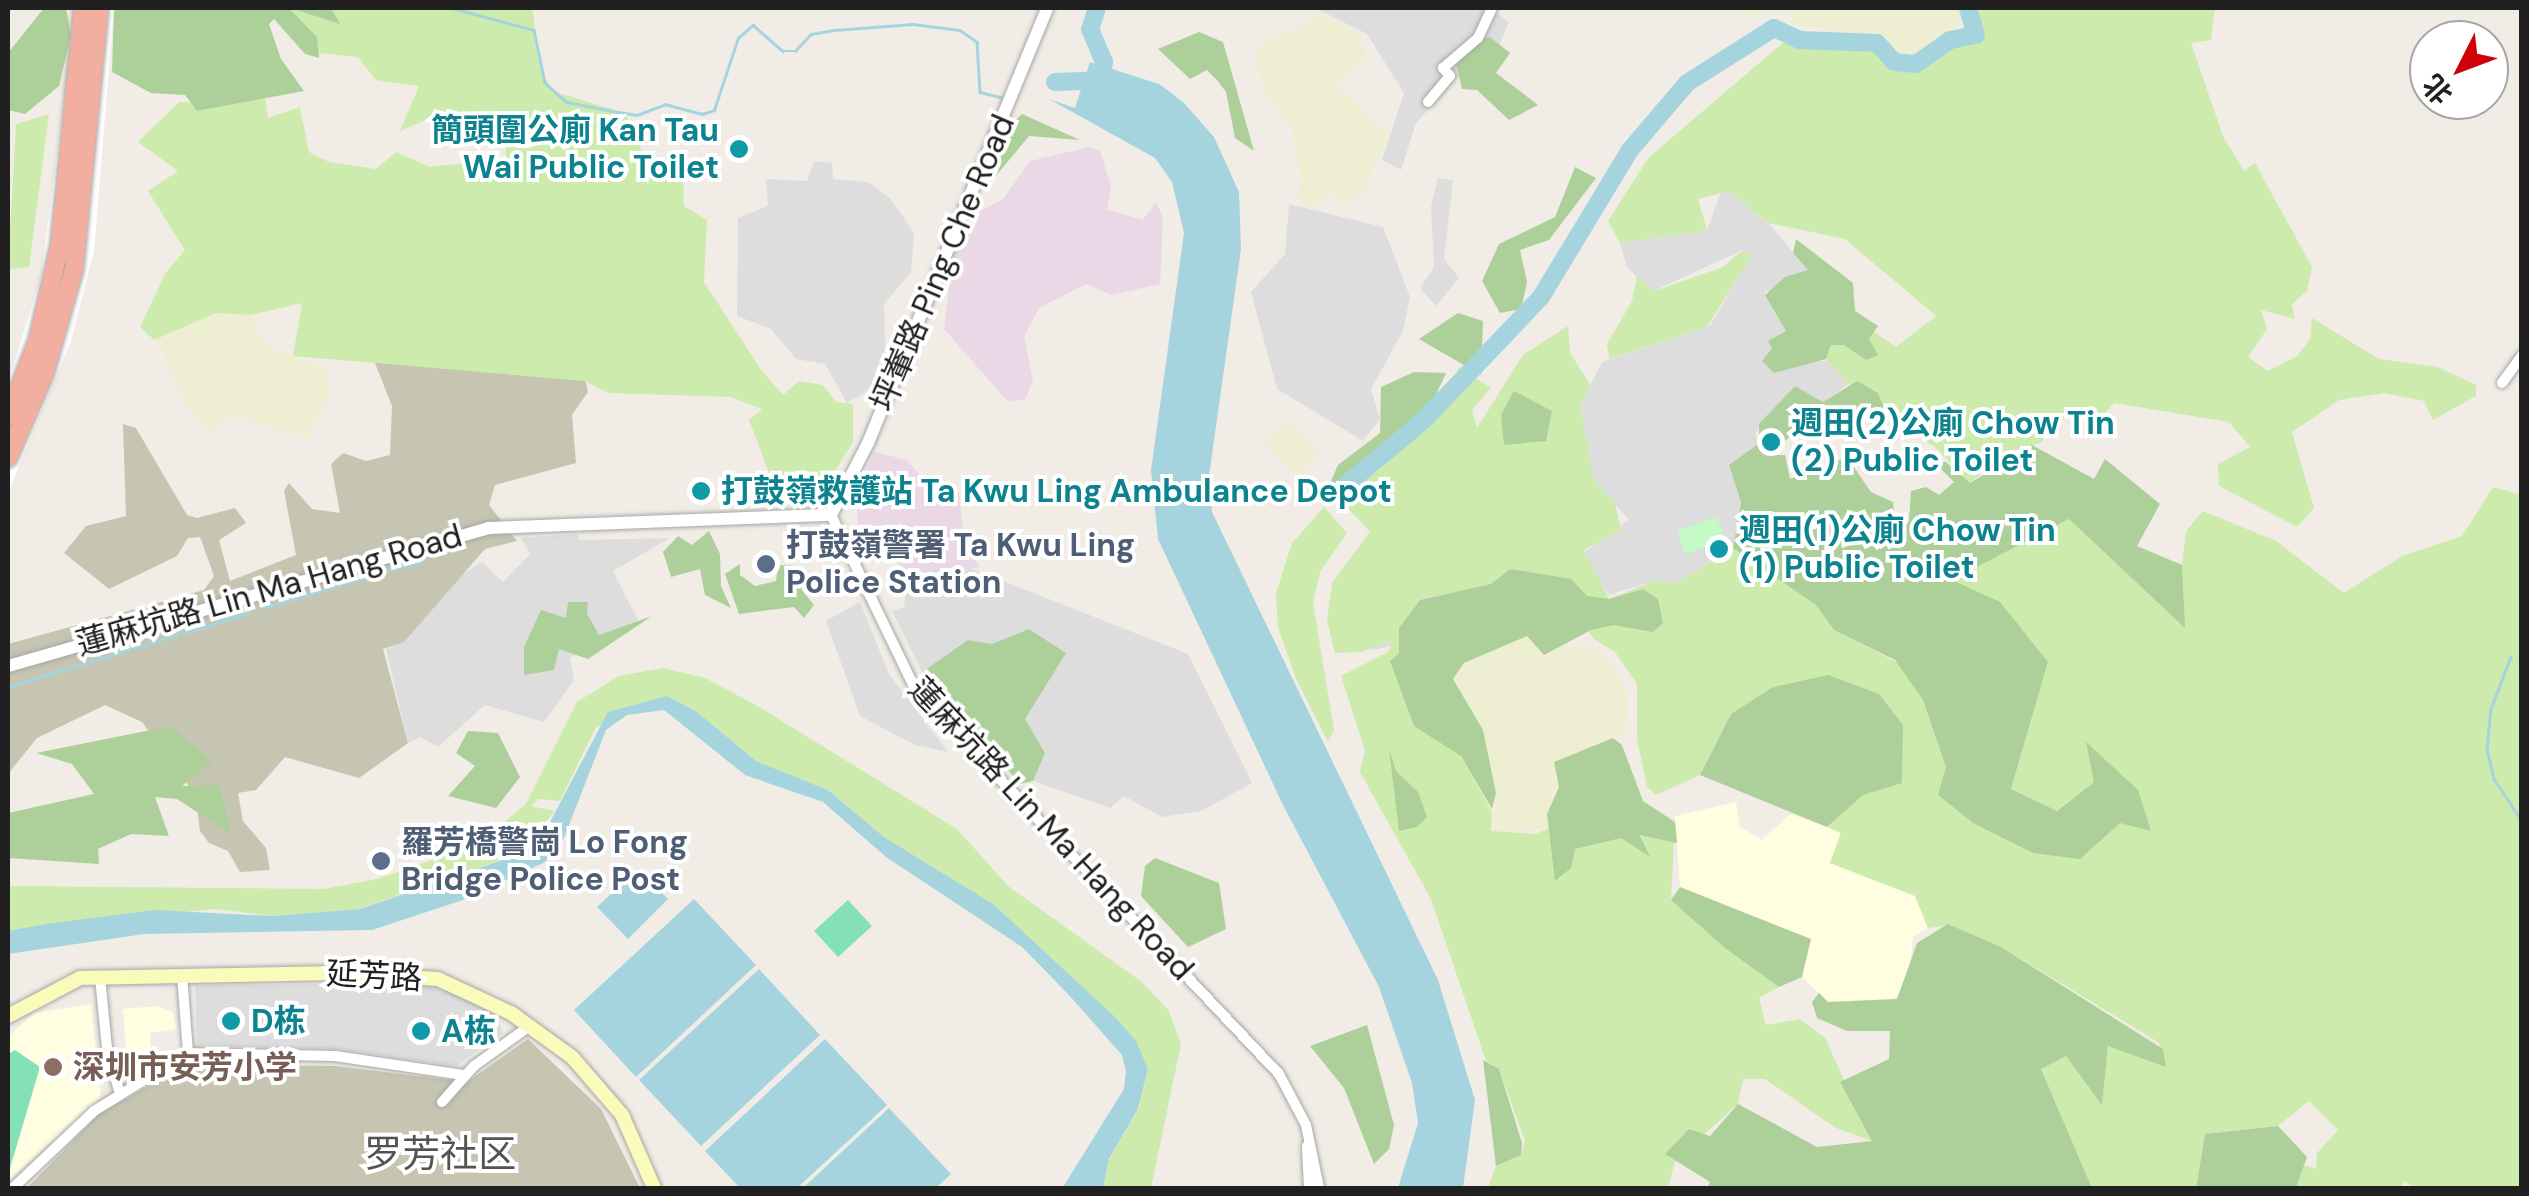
<!DOCTYPE html>
<html>
<head>
<meta charset="utf-8">
<style>
  body { margin:0 }
  #map { position:relative; width:2529px; height:1196px; overflow:hidden; background:#f1ede6; font-family:"DM Sans","Noto Sans SC",sans-serif }
  div>[style] { position:absolute }
  .residential>* { inset:0; background:#dedddd }
  .industrial>* { inset:0; background:#ead8e7 }
  .education>* { inset:0; background:#fffee1 }
  .construction>* { inset:0; background:#c5c5b1 }
  .farmland>* { inset:0; background:#eeefd2 }
  .grass>* { inset:0; background:#cdebac }
  .forest>* { inset:0; background:#add09b }
  .park>* { inset:0; background:#c4fac6 }
  .pitch>* { inset:0; background:#84e0b9 }
  .water>* { inset:0; background:#a6d4de }
  .pier>* { inset:0; background:#fff }
  .stream>* { height:2.5px; margin:-1.25px; padding:0 1.25px; transform-origin:1.25px; border-radius:1.25px; background:#a6d4de }
  .river>* { height:18px; margin:-9px; padding:0 9px; transform-origin:9px; border-radius:9px; background:#a6d4de }
  .roads { filter:drop-shadow(0 0 2px #a7a7a7) drop-shadow(0 0 2px #a7a7a7) }
  .minor>* { height:10px; margin:-5px; padding:0 5px; transform-origin:5px; border-radius:5px; background:#fff }
  .tertiary>* { height:12px; margin:-6px; padding:0 6px; transform-origin:6px; border-radius:6px; background:#fff }
  .secondary>* { height:14px; margin:-7px; padding:0 7px; transform-origin:7px; border-radius:7px; background:#fafaba }
  .trunk>* { height:18px; margin:-9px; padding:0 9px; transform-origin:9px; border-radius:9px; background:#f2afa0 }
  .dots>* { width:28px; height:28px; translate:-50% -50%; box-sizing:border-box; border:5px solid #fff; border-radius:50% }
  span { translate:-50% -50%; white-space:nowrap; text-align:center; line-height:1.15; -webkit-text-stroke:8px #fff; paint-order:stroke }
  .culture-label { font-size:32px; color:#0d838f; font-weight:700 }
  .right { translate:-100% -50%; text-align:right }
  .left { translate:0 -50%; text-align:left }
  .street-label { font-size:32px; color:#202020 }
  .service-label { font-size:32px; color:#4e5e75; font-weight:700 }
  .education-label { font-size:32px; color:#785e54; font-weight:700 }
  .quarter-label { font-size:38px; color:#535353 }
  .frame { position:absolute; inset:0; border:10px solid #202020; pointer-events:none }
  .north { position:absolute; left:2409px; top:20px; width:100px; height:100px; box-sizing:border-box; background:#fff; border:2px solid #a6a6a6; border-radius:50%; rotate:228deg; font-size:28px; font-weight:700; line-height:40px; text-align:center; color:#202020 }
  .north::after { content:''; display:block; margin:auto; width:35px; height:45px; background:#d00008; clip-path:polygon(50% 0,100% 100%,50% 72%,0 100%) }
</style>
</head>
<body>
<div id="map">
  <div class="residential">
    <i style="clip-path:polygon(1315px 8px,1490px 8px,1509px 22px,1498px 48px,1464px 71px,1416px 123px,1401px 170px,1382px 160px,1404px 93px,1367px 34px)"></i>
    <i style="clip-path:polygon(814px 161px,832px 163px,833px 179px,868px 182px,890px 198px,914px 233px,911px 272px,884px 304px,886px 380px,847px 403px,825px 364px,796px 359px,771px 329px,737px 316px,738px 218px,768px 206px,766px 179px,807px 181px)"></i>
    <i style="clip-path:polygon(1438px 178px,1453px 180px,1444px 259px,1459px 278px,1436px 306px,1420px 288px,1434px 267px,1431px 206px)"></i>
    <i style="clip-path:polygon(1723px 186px,1771px 226px,1809px 271px,1764px 293px,1813px 361px,1828px 361px,1849px 384px,1823px 402px,1795px 386px,1755px 433px,1759px 442px,1730px 465px,1741px 499px,1733px 548px,1676px 583px,1657px 580px,1609px 595px,1602px 584px,1609px 599px,1373px 650px,1368px 640px,1422px 492px,1585px 552px,1629px 520px,1592px 479px,1580px 405px,1602px 362px,1710px 326px,1751px 255px,1743px 250px,1651px 292px,1627px 267px,1620px 243px,1707px 230px)"></i>
    <i style="clip-path:polygon(1289px 204px,1383px 227px,1410px 297px,1403px 331px,1371px 389px,1380px 419px,1363px 441px,1277px 389px,1251px 292px,1285px 254px)"></i>
    <i style="clip-path:polygon(577px 534px,580px 540px,670px 538px,613px 571px,638px 620px,570px 658px,574px 680px,544px 722px,485px 705px,438px 747px,420px 737px,408px 743px,386px 649px,402px 642px,449px 583px,482px 562px,503px 582px,530px 554px,521px 538px)"></i>
    <i style="clip-path:polygon(963px 565px,1188px 654px,1252px 783px,1201px 811px,1162px 817px,1124px 796px,1110px 808px,1033px 781px,1045px 752px,1024px 719px,1065px 653px,1029px 629px,992px 645px,968px 640px,922px 672px,892px 611px,904px 607px,908px 573px)"></i>
    <i style="clip-path:polygon(860px 602px,889px 674px,948px 752px,915px 745px,860px 716px,826px 621px)"></i>
    <i style="clip-path:polygon(425px 984px,494px 1008px,503px 1033px,456px 1066px,337px 1049px,197px 1045px,195px 985px)"></i>
  </div>
  <div class="industrial">
    <i style="clip-path:polygon(1090px 147px,1100px 151px,1111px 186px,1107px 210px,1143px 220px,1156px 202px,1163px 218px,1160px 284px,1111px 295px,1086px 284px,1039px 308px,1024px 337px,1033px 380px,1025px 400px,1007px 401px,944px 329px,954px 247px,975px 214px,1003px 199px,1030px 161px)"></i>
    <i style="clip-path:polygon(874px 452px,907px 460px,924px 480px,959px 493px,964px 541px,980px 567px,908px 573px,858px 524px,856px 498px)"></i>
  </div>
  <div class="education">
    <i style="clip-path:polygon(1736px 802px,1740px 827px,1762px 840px,1790px 814px,1841px 832px,1830px 863px,1915px 896px,1928px 928px,1913px 937px,1909px 977px,1895px 999px,1828px 1002px,1802px 977px,1810px 939px,1680px 887px,1675px 816px)"></i>
    <i style="clip-path:polygon(91px 1004px,101px 1098px,8px 1181px,8px 1037px,34px 1013px)"></i>
    <i style="clip-path:polygon(158px 1006px,173px 1012px,176px 1029px,150px 1033px,151px 1063px,127px 1064px,123px 1009px)"></i>
  </div>
  <div class="construction">
    <i style="clip-path:polygon(570px 311px,588px 392px,572px 415px,576px 463px,495px 485px,489px 505px,517px 541px,485px 549px,404px 642px,383px 649px,408px 743px,359px 778px,285px 757px,256px 790px,238px 793px,243px 821px,266px 848px,270px 870px,240px 872px,228px 851px,209px 843px,200px 831px,195px 794px,142px 722px,105px 705px,37px 738px,8px 774px,8px 644px,204px 590px,214px 576px,200px 537px,188px 538px,177px 556px,109px 589px,64px 553px,86px 526px,126px 516px,123px 424px,136px 428px,187px 515px,197px 518px,235px 508px,246px 523px,219px 540px,230px 581px,296px 555px,284px 491px,289px 483px,312px 509px,340px 513px,331px 464px,343px 453px,366px 461px,390px 455px,392px 406px,375px 363px)"></i>
    <i style="clip-path:polygon(528px 1039px,601px 1109px,640px 1188px,27px 1188px,99px 1114px,187px 1064px,335px 1066px,467px 1082px)"></i>
  </div>
  <div class="farmland">
    <i style="clip-path:polygon(1737px 8px,1965px 8px,1955px 32px,1903px 58px,1865px 35px,1801px 26px,1783px 11px,1745px 16px)"></i>
    <i style="clip-path:polygon(1315px 12px,1365px 36px,1360px 38px,1367px 58px,1334px 89px,1348px 93px,1376px 126px,1392px 130px,1363px 193px,1345px 204px,1332px 194px,1309px 207px,1295px 199px,1302px 181px,1291px 130px,1262px 86px,1256px 60px,1258px 47px,1269px 38px,1306px 25px)"></i>
    <i style="clip-path:polygon(221px 312px,251px 315px,265px 345px,328px 370px,329px 396px,307px 439px,235px 415px,209px 432px,186px 405px,156px 339px)"></i>
    <i style="clip-path:polygon(1287px 420px,1320px 455px,1297px 476px,1264px 441px)"></i>
    <i style="clip-path:polygon(1528px 635px,1564px 647px,1598px 649px,1611px 661px,1628px 695px,1626px 734px,1613px 738px,1552px 792px,1549px 827px,1495px 835px,1494px 782px,1453px 679px,1464px 663px)"></i>
  </div>
  <div class="grass">
    <i style="clip-path:polygon(288px 8px,338px 23px,331px 8px,532px 8px,542px 74px,555px 92px,625px 113px,651px 172px,683px 176px,684px 206px,707px 220px,704px 282px,762px 371px,783px 395px,799px 381px,823px 385px,836px 402px,853px 404px,853px 442px,823px 490px,805px 496px,770px 475px,749px 420px,762px 409px,731px 397px,608px 393px,585px 381px,293px 356px,302px 303px,251px 315px,217px 313px,154px 340px,140px 327px,165px 274px,185px 250px,148px 191px,178px 171px,138px 142px,179px 102px,190px 102px,198px 111px,265px 98px,268px 118px,300px 107px,309px 152px,329px 162px,376px 169px,396px 152px,430px 167px,506px 158px,506px 132px,492px 113px,445px 112px,400px 131px,419px 86px,376px 80px,358px 57px,318px 53px,317px 37px)"></i>
    <i style="clip-path:polygon(1970px 8px,2215px 8px,2211px 40px,2191px 43px,2223px 136px,2244px 171px,2255px 163px,2312px 267px,2307px 291px,2292px 304px,2295px 319px,2261px 310px,2267px 329px,2248px 357px,2268px 371px,2297px 356px,2310px 339px,2312px 318px,2379px 359px,2438px 367px,2476px 385px,2476px 396px,2433px 420px,2424px 401px,2384px 393px,2339px 400px,2292px 432px,2314px 508px,2297px 527px,2219px 486px,2218px 464px,2250px 447px,2229px 422px,2114px 403px,2095px 425px,2083px 411px,2044px 428px,2043px 442px,2012px 451px,1969px 483px,1936px 448px,1887px 414px,1875px 391px,1848px 384px,1826px 359px,1831px 345px,1869px 339px,1873px 331px,1896px 347px,1936px 316px,1845px 239px,1768px 223px,1729px 191px,1698px 199px,1707px 230px,1620px 243px,1608px 221px,1649px 157px,1784px 42px,1877px 43px,1894px 62px,1911px 63px,1950px 40px,1976px 35px)"></i>
    <i style="clip-path:polygon(49px 114px,29px 267px,8px 270px,16px 124px)"></i>
    <i style="clip-path:polygon(1743px 250px,1752px 255px,1707px 327px,1609px 359px,1607px 344px,1632px 301px,1637px 275px,1654px 291px,1723px 267px)"></i>
    <i style="clip-path:polygon(1568px 326px,1570px 352px,1590px 385px,1580px 405px,1594px 481px,1615px 503px,1621px 530px,1584px 550px,1609px 599px,1657px 580px,1676px 583px,1733px 548px,1816px 605px,1835px 630px,1898px 663px,1923px 700px,1948px 770px,1939px 795px,1969px 820px,2033px 853px,2094px 782px,2056px 811px,2011px 789px,2048px 662px,1951px 580px,2069px 519px,2184px 626px,2180px 581px,2186px 531px,2203px 511px,2276px 541px,2344px 593px,2402px 556px,2462px 536px,2493px 487px,2522px 495px,2521px 1188px,2414px 1188px,2404px 1181px,2400px 1188px,2296px 1188px,2304px 1165px,2316px 1169px,2317px 1153px,2338px 1130px,2309px 1101px,2278px 1126px,2205px 1134px,2196px 1188px,2092px 1188px,2041px 1069px,2066px 1055px,2102px 1104px,2108px 1045px,2165px 1057px,2158px 1042px,2016px 956px,1951px 925px,1928px 928px,1915px 896px,1830px 863px,1841px 833px,1827px 827px,1860px 793px,1731px 714px,1700px 775px,1656px 795px,1647px 787px,1637px 739px,1637px 684px,1615px 652px,1594px 639px,1554px 582px,1422px 597px,1407px 616px,1461px 756px,1492px 812px,1491px 831px,1536px 834px,1551px 827px,1623px 836px,1648px 856px,1640px 831px,1674px 842px,1671px 900px,1779px 987px,1759px 998px,1766px 1025px,1800px 1019px,1825px 1038px,1872px 1141px,1836px 1128px,1765px 1079px,1743px 1079px,1738px 1104px,1675px 1161px,1668px 1188px,1488px 1188px,1496px 1166px,1521px 1155px,1525px 1141px,1499px 1069px,1486px 1061px,1431px 899px,1360px 772px,1365px 750px,1341px 676px,1388px 652px,1393px 640px,1361px 652px,1335px 653px,1327px 620px,1332px 583px,1370px 532px,1335px 494px,1447px 396px,1459px 367px,1491px 388px,1472px 410px,1477px 428px,1523px 355px)"></i>
    <i style="clip-path:polygon(1324px 507px,1347px 533px,1320px 572px,1313px 603px,1334px 730px,1328px 742px,1296px 679px,1278px 627px,1276px 593px,1292px 543px)"></i>
    <i style="clip-path:polygon(663px 668px,705px 678px,756px 705px,957px 829px,1008px 886px,1142px 982px,1169px 1011px,1181px 1044px,1151px 1188px,1103px 1188px,1109px 1160px,1139px 1108px,1148px 1069px,993px 904px,884px 837px,828px 790px,756px 761px,697px 712px,667px 696px,596px 727px,560px 801px,538px 799px,531px 806px,555px 811px,514px 856px,358px 909px,273px 916px,215px 909px,8px 931px,8px 886px,323px 889px,377px 879px,478px 844px,526px 804px,577px 702px,619px 676px)"></i>
  </div>
  <div class="forest">
    <i style="clip-path:polygon(44px 8px,66px 8px,71px 35px,59px 86px,25px 114px,8px 110px,8px 53px)"></i>
    <i style="clip-path:polygon(114px 8px,331px 8px,340px 24px,289px 8px,317px 37px,319px 58px,305px 54px,274px 19px,269px 24px,281px 59px,304px 91px,197px 111px,185px 95px,151px 93px,112px 72px)"></i>
    <i style="clip-path:polygon(1199px 32px,1223px 42px,1254px 151px,1235px 138px,1226px 92px,1217px 80px,1207px 70px,1190px 79px,1158px 49px)"></i>
    <i style="clip-path:polygon(1490px 37px,1510px 53px,1496px 73px,1538px 105px,1509px 120px,1477px 90px,1462px 89px,1455px 59px,1462px 44px)"></i>
    <i style="clip-path:polygon(1022px 114px,1080px 140px,1029px 136px,995px 177px,988px 167px,1002px 133px)"></i>
    <i style="clip-path:polygon(1575px 167px,1596px 178px,1549px 240px,1520px 250px,1527px 282px,1521px 309px,1500px 313px,1482px 281px,1499px 244px,1555px 217px)"></i>
    <i style="clip-path:polygon(1796px 239px,1853px 283px,1855px 311px,1878px 326px,1869px 339px,1878px 355px,1866px 360px,1844px 345px,1831px 345px,1826px 359px,1774px 373px,1762px 361px,1772px 348px,1768px 341px,1786px 331px,1765px 295px,1785px 277px,1808px 270px,1793px 253px)"></i>
    <i style="clip-path:polygon(1458px 313px,1483px 321px,1481px 375px,1419px 339px)"></i>
    <i style="clip-path:polygon(1414px 372px,1446px 373px,1435px 397px,1387px 446px,1328px 488px,1338px 465px,1380px 433px,1381px 387px)"></i>
    <i style="clip-path:polygon(1857px 381px,1878px 393px,1887px 414px,1860px 414px,1846px 438px,1819px 438px,1796px 413px,1790px 437px,1780px 445px,1762px 444px,1771px 455px,1785px 455px,1790px 479px,1847px 457px,1871px 492px,1893px 502px,1896px 534px,1909px 521px,1911px 491px,1926px 487px,1939px 495px,1954px 482px,1933px 461px,1946px 462px,1970px 483px,2032px 445px,2094px 479px,2105px 459px,2160px 504px,2137px 546px,2182px 565px,2185px 628px,2069px 519px,1952px 580px,2000px 602px,2048px 662px,2011px 789px,2057px 811px,2094px 782px,2086px 742px,2138px 790px,2151px 831px,2120px 823px,2080px 859px,2033px 853px,1973px 823px,1938px 795px,1946px 767px,1923px 700px,1895px 660px,1834px 630px,1816px 605px,1733px 548px,1741px 502px,1729px 465px,1759px 443px,1759px 424px,1795px 386px,1823px 402px)"></i>
    <i style="clip-path:polygon(1514px 391px,1552px 411px,1546px 441px,1504px 445px,1501px 415px)"></i>
    <i style="clip-path:polygon(709px 531px,720px 554px,721px 586px,731px 608px,705px 595px,700px 569px,671px 577px,663px 552px,678px 536px,692px 545px)"></i>
    <i style="clip-path:polygon(740px 564px,740px 575px,755px 586px,776px 581px,778px 565px,796px 566px,808px 579px,801px 589px,814px 605px,804px 618px,794px 607px,739px 614px,725px 574px)"></i>
    <i style="clip-path:polygon(1510px 569px,1571px 579px,1587px 596px,1609px 599px,1643px 589px,1658px 599px,1663px 623px,1653px 632px,1613px 625px,1591px 630px,1544px 655px,1527px 636px,1464px 663px,1453px 679px,1483px 730px,1496px 793px,1492px 809px,1461px 756px,1414px 726px,1390px 661px,1399px 653px,1399px 628px,1420px 600px,1491px 584px)"></i>
    <i style="clip-path:polygon(568px 602px,588px 602px,587px 614px,599px 635px,652px 616px,588px 659px,559px 649px,554px 670px,524px 675px,524px 647px,541px 610px,566px 618px)"></i>
    <i style="clip-path:polygon(1029px 629px,1066px 653px,1025px 719px,1045px 753px,1033px 781px,1020px 784px,922px 672px,968px 640px,992px 644px)"></i>
    <i style="clip-path:polygon(1828px 675px,1879px 694px,1903px 725px,1902px 783px,1863px 795px,1827px 827px,1700px 775px,1731px 714px,1773px 687px)"></i>
    <i style="clip-path:polygon(171px 726px,212px 762px,182px 786px,219px 785px,232px 835px,177px 799px,155px 797px,169px 836px,131px 834px,98px 849px,99px 864px,8px 858px,8px 813px,94px 794px,72px 764px,36px 753px)"></i>
    <i style="clip-path:polygon(468px 731px,498px 733px,520px 777px,496px 808px,448px 796px,475px 766px,456px 753px)"></i>
    <i style="clip-path:polygon(1613px 738px,1622px 745px,1643px 801px,1675px 822px,1677px 843px,1640px 835px,1650px 857px,1621px 838px,1575px 849px,1571px 868px,1555px 881px,1547px 814px,1559px 787px,1554px 762px)"></i>
    <i style="clip-path:polygon(1389px 749px,1396px 771px,1418px 792px,1427px 817px,1417px 827px,1399px 831px)"></i>
    <i style="clip-path:polygon(1155px 858px,1219px 883px,1226px 929px,1188px 947px,1141px 896px,1145px 866px)"></i>
    <i style="clip-path:polygon(1680px 887px,1811px 939px,1802px 977px,1779px 987px,1725px 948px,1671px 900px)"></i>
    <i style="clip-path:polygon(1948px 924px,2001px 947px,2163px 1049px,2166px 1067px,2108px 1046px,2102px 1105px,2066px 1056px,2041px 1069px,2092px 1188px,1707px 1188px,1710px 1182px,1665px 1154px,1689px 1129px,1710px 1136px,1738px 1104px,1817px 1147px,1872px 1141px,1840px 1082px,1889px 1059px,1890px 1031px,1847px 1031px,1817px 1018px,1812px 1002px,1819px 993px,1828px 1002px,1897px 999px,1917px 943px)"></i>
    <i style="clip-path:polygon(1367px 1025px,1394px 1125px,1389px 1149px,1374px 1164px,1344px 1088px,1310px 1046px)"></i>
    <i style="clip-path:polygon(1483px 1060px,1499px 1069px,1522px 1143px,1521px 1155px,1496px 1166px)"></i>
    <i style="clip-path:polygon(2278px 1126px,2307px 1157px,2296px 1188px,2196px 1188px,2205px 1134px)"></i>
  </div>
  <div class="park">
    <i style="clip-path:polygon(1717px 517px,1725px 540px,1685px 554px,1677px 531px)"></i>
  </div>
  <div class="pitch">
    <i style="clip-path:polygon(848px 900px,872px 926px,838px 957px,814px 931px)"></i>
    <i style="clip-path:polygon(15px 1050px,40px 1067px,8px 1175px,8px 1054px)"></i>
  </div>
  <div class="water">
    <i style="clip-path:polygon(1090px 62px,1159px 84px,1183px 102px,1214px 137px,1239px 192px,1241px 249px,1209px 476px,1212px 512px,1438px 980px,1475px 1100px,1463px 1188px,1398px 1188px,1418px 1123px,1412px 1083px,1379px 987px,1283px 805px,1158px 539px,1151px 470px,1184px 233px,1172px 182px,1155px 158px,1049px 99px,1075px 108px)"></i>
    <i style="clip-path:polygon(667px 696px,697px 712px,756px 761px,828px 790px,884px 837px,993px 904px,1115px 1017px,1136px 1041px,1148px 1069px,1138px 1109px,1109px 1159px,1103px 1188px,1063px 1187px,1124px 1089px,1126px 1071px,1122px 1055px,1068px 994px,1022px 947px,886px 857px,823px 802px,745px 775px,664px 710px,627px 715px,606px 730px,564px 838px,545px 862px,466px 899px,372px 930px,144px 934px,8px 954px,8px 931px,46px 924px,155px 910px,273px 916px,360px 909px,514px 856px,549px 824px,608px 712px)"></i>
    <i style="clip-path:polygon(638px 868px,668px 899px,628px 939px,597px 907px)"></i>
    <i style="clip-path:polygon(694px 899px,756px 965px,636px 1077px,574px 1010px)"></i>
    <i style="clip-path:polygon(759px 969px,820px 1035px,701px 1146px,639px 1080px)"></i>
    <i style="clip-path:polygon(825px 1039px,887px 1105px,797px 1188px,740px 1188px,705px 1151px)"></i>
    <i style="clip-path:polygon(889px 1108px,951px 1174px,936px 1188px,803px 1188px)"></i>
  </div>
  <div class="pier">
    <i style="clip-path:polygon(76px 8px,114px 8px,94px 251px,71px 341px,8px 493px,8px 383px,41px 276px)"></i>
  </div>
  <div class="stream">
    <i style="left:452px;top:8px;width:85px;rotate:15deg"></i>
    <i style="left:534px;top:30px;width:54px;rotate:78.3deg"></i>
    <i style="left:545px;top:83px;width:29px;rotate:41deg"></i>
    <i style="left:567px;top:102px;width:52px;rotate:11.1deg"></i>
    <i style="left:618px;top:112px;width:19px;rotate:9deg"></i>
    <i style="left:637px;top:115px;width:30px;rotate:-21deg"></i>
    <i style="left:665px;top:104px;width:38px;rotate:15deg"></i>
    <i style="left:702px;top:114px;width:13px;rotate:-18deg"></i>
    <i style="left:714px;top:110px;width:76px;rotate:-71.6deg"></i>
    <i style="left:738px;top:38px;width:20px;rotate:-41deg"></i>
    <i style="left:753px;top:25px;width:40px;rotate:41deg"></i>
    <i style="left:783px;top:51px;width:12px"></i>
    <i style="left:795px;top:51px;width:23px;rotate:-47deg"></i>
    <i style="left:811px;top:34px;width:23px;rotate:-10deg"></i>
    <i style="left:834px;top:30px;width:79px;rotate:-4.3deg"></i>
    <i style="left:913px;top:24px;width:47px;rotate:7.3deg"></i>
    <i style="left:960px;top:30px;width:21px;rotate:35deg"></i>
    <i style="left:977px;top:42px;width:50px;rotate:86.6deg"></i>
    <i style="left:980px;top:92px;width:25px;rotate:14deg"></i>
    <i style="left:387px;top:570px;width:34px;rotate:-12deg"></i>
    <i style="left:264px;top:608px;width:114px;rotate:-16.8deg"></i>
    <i style="left:2511px;top:657px;width:56px;rotate:111deg"></i>
    <i style="left:2491px;top:709px;width:40px;rotate:95.7deg"></i>
    <i style="left:2487px;top:749px;width:31px;rotate:77deg"></i>
    <i style="left:2494px;top:779px;width:50px;rotate:56.3deg"></i>
    <i style="left:8px;top:687px;width:252px;rotate:-17.1deg"></i>
  </div>
  <div class="river">
    <i style="left:1097px;top:8px;width:22px;rotate:108deg"></i>
    <i style="left:1090px;top:29px;width:36px;rotate:67deg"></i>
    <i style="left:1104px;top:62px;width:16px;rotate:97deg"></i>
    <i style="left:1055px;top:82px;width:53px;rotate:-2.2deg"></i>
    <i style="left:1335px;top:494px;width:114px;rotate:-39.7deg"></i>
    <i style="left:1423px;top:421px;width:171px;rotate:-46.4deg"></i>
    <i style="left:1541px;top:297px;width:172px;rotate:-58.8deg"></i>
    <i style="left:1630px;top:150px;width:88px;rotate:-49.6deg"></i>
    <i style="left:1687px;top:83px;width:103px;rotate:-32.3deg"></i>
    <i style="left:1774px;top:28px;width:29px;rotate:25deg"></i>
    <i style="left:1800px;top:40px;width:77px;rotate:2.2deg"></i>
    <i style="left:1877px;top:43px;width:25px;rotate:48deg"></i>
    <i style="left:1894px;top:62px;width:22px;rotate:5deg"></i>
    <i style="left:1916px;top:64px;width:42px;rotate:-35.2deg"></i>
    <i style="left:1950px;top:40px;width:26px;rotate:-11deg"></i>
    <i style="left:1976px;top:35px;width:28px;rotate:-107deg"></i>
  </div>
  <div class="roads">
    <div class="minor">
      <i style="left:1428px;top:102px;width:34px;rotate:-50deg"></i>
      <i style="left:1450px;top:76px;width:11px;rotate:-131deg"></i>
      <i style="left:1443px;top:68px;width:46px;rotate:-40.6deg"></i>
      <i style="left:1478px;top:38px;width:33px;rotate:-65deg"></i>
      <i style="left:2502px;top:383px;width:34px;rotate:-54deg"></i>
      <i style="left:831px;top:515px;width:193px;rotate:64.2deg"></i>
      <i style="left:915px;top:689px;width:530px;rotate:46.61deg"></i>
      <i style="left:1279px;top:1074px;width:58px;rotate:62.1deg"></i>
      <i style="left:1306px;top:1125px;width:64px;rotate:78.3deg"></i>
      <i style="left:182px;top:975px;width:78px;rotate:85.6deg"></i>
      <i style="left:100px;top:977px;width:72px;rotate:84.4deg"></i>
      <i style="left:107px;top:1049px;width:47px;rotate:73.9deg"></i>
      <i style="left:442px;top:1102px;width:48px;rotate:-48.4deg"></i>
      <i style="left:474px;top:1066px;width:70px;rotate:-35.7deg"></i>
      <i style="left:1307px;top:1146px;width:42px;rotate:87.3deg"></i>
      <i style="left:13px;top:1188px;width:112px;rotate:-43.5deg"></i>
      <i style="left:94px;top:1111px;width:110px;rotate:-31.7deg"></i>
      <i style="left:188px;top:1053px;width:147px;rotate:1.2deg"></i>
      <i style="left:335px;top:1056px;width:130px;rotate:8.4deg"></i>
    </div>
    <div class="tertiary">
      <i style="left:8px;top:666px;width:499px;rotate:-16deg"></i>
      <i style="left:488px;top:528px;width:343px;rotate:-2.2deg"></i>
      <i style="left:831px;top:515px;width:81px;rotate:-62.8deg"></i>
      <i style="left:868px;top:443px;width:470px;rotate:-67.6deg"></i>
    </div>
    <div class="secondary">
      <i style="left:8px;top:1016px;width:81px;rotate:-27.8deg"></i>
      <i style="left:80px;top:978px;width:256px;rotate:-1.1deg"></i>
      <i style="left:336px;top:973px;width:102px;rotate:3.4deg"></i>
      <i style="left:438px;top:979px;width:81px;rotate:25deg"></i>
      <i style="left:511px;top:1013px;width:75px;rotate:35.8deg"></i>
      <i style="left:572px;top:1057px;width:77px;rotate:49.2deg"></i>
      <i style="left:622px;top:1115px;width:80px;rotate:66.3deg"></i>
    </div>
    <div class="trunk">
      <i style="left:8px;top:417px;width:83px;rotate:-68.7deg"></i>
      <i style="left:38px;top:340px;width:98px;rotate:-77.1deg"></i>
      <i style="left:60px;top:244px;width:237px;rotate:-84.4deg"></i>
      <i style="left:8px;top:458px;width:90px;rotate:-66.6deg"></i>
      <i style="left:44px;top:375px;width:110px;rotate:-74.2deg"></i>
      <i style="left:74px;top:269px;width:262px;rotate:-84.5deg"></i>
    </div>
  </div>
  <div class="dots">
    <i style="left:739px;top:149px;background:#0f9aa8"></i>
    <i style="left:1771px;top:442px;background:#0f9aa8"></i>
    <i style="left:701px;top:491px;background:#0f9aa8"></i>
    <i style="left:1719px;top:549px;background:#0f9aa8"></i>
    <i style="left:766px;top:564px;background:#5c6f8a"></i>
    <i style="left:381px;top:861px;background:#5c6f8a"></i>
    <i style="left:231px;top:1021px;background:#0f9aa8"></i>
    <i style="left:421px;top:1031px;background:#0f9aa8"></i>
    <i style="left:53px;top:1067px;background:#8d6e63"></i>
  </div>
  <div class="culture-label">
    <span class="right" style="left:719px;top:149px">簡頭圍公廁 Kan Tau<br>Wai Public Toilet</span>
    <span class="left" style="left:1791px;top:442px">週田(2)公廁 Chow Tin<br>(2) Public Toilet</span>
    <span class="left" style="left:721px;top:491px">打鼓嶺救護站 Ta Kwu Ling Ambulance Depot</span>
    <span class="left" style="left:1739px;top:549px">週田(1)公廁 Chow Tin<br>(1) Public Toilet</span>
    <span class="left" style="left:251px;top:1021px">D栋</span>
    <span class="left" style="left:441px;top:1031px">A栋</span>
  </div>
  <div class="street-label">
    <span style="left:943px;top:263px;rotate:-67deg">坪輋路 Ping Che Road</span>
    <span style="left:269px;top:590px;rotate:-16deg">蓮麻坑路 Lin Ma Hang Road</span>
    <span style="left:1051px;top:829px;rotate:47deg">蓮麻坑路 Lin Ma Hang Road</span>
    <span style="left:374px;top:976px;rotate:3deg">延芳路</span>
  </div>
  <div class="service-label">
    <span class="left" style="left:786px;top:564px">打鼓嶺警署 Ta Kwu Ling<br>Police Station</span>
    <span class="left" style="left:401px;top:861px">羅芳橋警崗 Lo Fong<br>Bridge Police Post</span>
  </div>
  <div class="education-label">
    <span class="left" style="left:73px;top:1067px">深圳市安芳小学</span>
  </div>
  <div class="quarter-label">
    <span style="left:440px;top:1155px">罗芳社区</span>
  </div>
  <div class="frame"></div>
  <div class="north">北</div>
</div>
</body>
</html>
